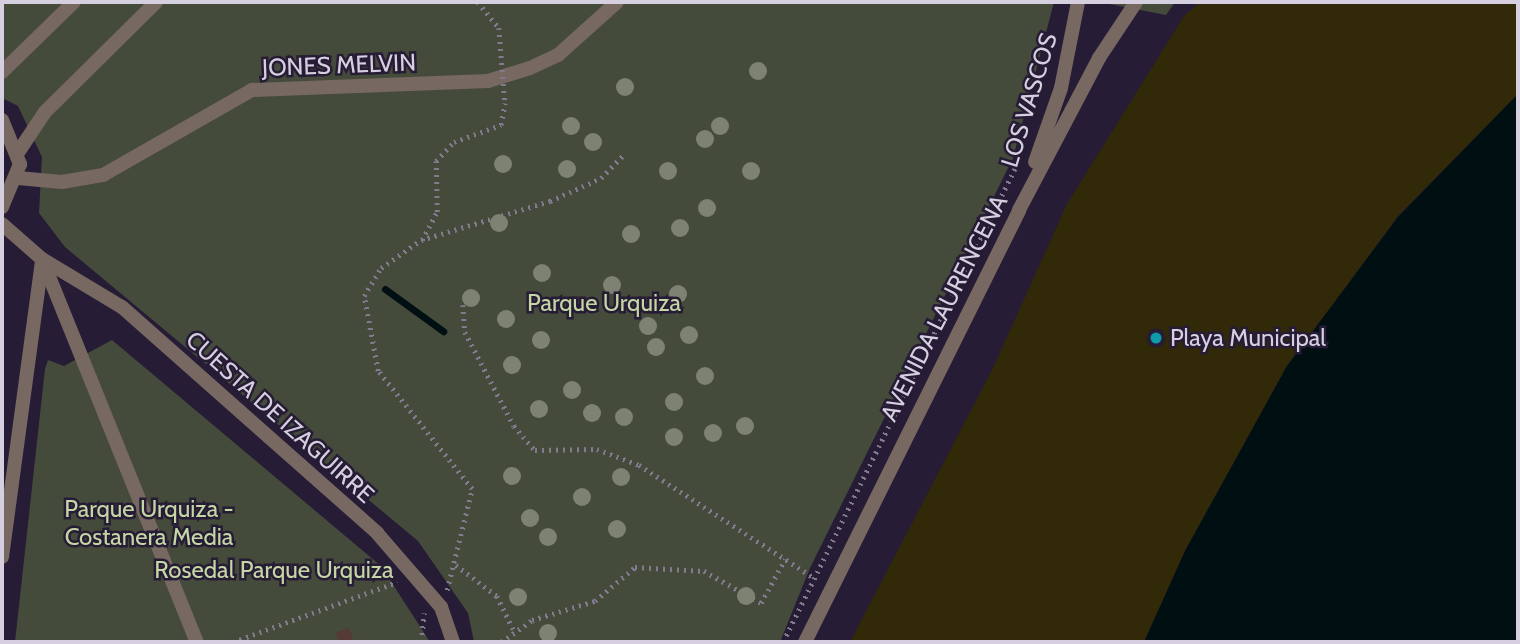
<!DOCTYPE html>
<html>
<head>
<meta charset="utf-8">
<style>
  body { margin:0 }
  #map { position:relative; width:1520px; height:644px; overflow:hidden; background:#261c35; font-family:Cabin,sans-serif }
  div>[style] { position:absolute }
  .green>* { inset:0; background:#454b3b }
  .sand>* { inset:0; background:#312908 }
  .water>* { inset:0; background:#000f12 }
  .stream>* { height:7px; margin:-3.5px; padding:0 3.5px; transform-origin:3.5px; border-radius:3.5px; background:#000f12 }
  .building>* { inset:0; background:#563a36 }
  .path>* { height:4.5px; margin-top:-2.25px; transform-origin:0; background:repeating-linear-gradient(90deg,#827a8e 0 2px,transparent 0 7px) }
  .minor>* { height:14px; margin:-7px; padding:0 7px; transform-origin:7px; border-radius:7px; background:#776861 }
  .tertiary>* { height:14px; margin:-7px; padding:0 7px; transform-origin:7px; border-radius:7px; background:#776861 }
  .path-bridge>* { height:4.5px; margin-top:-2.25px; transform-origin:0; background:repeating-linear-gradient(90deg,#827a8e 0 2px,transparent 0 7px) }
  .trees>* { width:18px; height:18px; margin:-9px; border-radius:50%; background:#7d8272 }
  .dots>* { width:19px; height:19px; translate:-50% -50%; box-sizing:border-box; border:4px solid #261c35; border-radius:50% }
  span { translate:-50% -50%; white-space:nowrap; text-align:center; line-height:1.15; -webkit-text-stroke:5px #261c35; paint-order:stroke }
  .street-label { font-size:24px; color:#d5cfe0 }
  .park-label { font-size:24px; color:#c4d6a3 }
  .poi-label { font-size:24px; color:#d5cfe0 }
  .left { translate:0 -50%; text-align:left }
  .frame { position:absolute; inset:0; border:4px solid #d5cfe0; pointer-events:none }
</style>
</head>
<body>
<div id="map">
  <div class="green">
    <i style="clip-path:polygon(2px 2px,1054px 2px,1013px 158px,810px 568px,780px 642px,474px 642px,468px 613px,418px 541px,65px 247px,39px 213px,42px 157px,18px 106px,2px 98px)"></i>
    <i style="clip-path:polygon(1099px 2px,1175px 2px,1166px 15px)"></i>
    <i style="clip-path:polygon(112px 340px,381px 566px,430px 642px,15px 642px,45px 369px,48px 360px,64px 366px)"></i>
  </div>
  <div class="sand">
    <i style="clip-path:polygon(1200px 2px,1518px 2px,1518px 94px,1398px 216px,1287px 366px,1185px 551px,1144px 642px,850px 642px,992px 370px,1067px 204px,1184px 16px)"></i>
  </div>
  <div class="water">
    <i style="clip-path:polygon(1518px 94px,1518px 642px,1144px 642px,1185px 551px,1287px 366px,1398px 217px)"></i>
  </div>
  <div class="stream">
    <i style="left:385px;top:289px;width:72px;rotate:35.9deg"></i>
  </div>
  <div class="building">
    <i style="clip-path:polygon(349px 628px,354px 642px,339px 642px,336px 632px)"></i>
  </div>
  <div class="path">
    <i style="left:478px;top:2px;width:33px;rotate:51deg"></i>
    <i style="left:422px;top:240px;width:32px;rotate:-62deg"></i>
    <i style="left:437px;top:212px;width:51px;rotate:-91.1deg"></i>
    <i style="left:436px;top:161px;width:26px;rotate:-47deg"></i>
    <i style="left:454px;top:142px;width:50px;rotate:-19.9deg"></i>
    <i style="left:501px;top:125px;width:22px;rotate:-80deg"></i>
    <i style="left:463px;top:305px;width:27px;rotate:86deg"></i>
    <i style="left:465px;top:332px;width:106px;rotate:62.5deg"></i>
    <i style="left:514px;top:426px;width:32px;rotate:49deg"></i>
    <i style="left:535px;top:450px;width:62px;rotate:-0.9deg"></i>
    <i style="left:597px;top:449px;width:45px;rotate:20.9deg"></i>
    <i style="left:639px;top:465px;width:207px;rotate:32.8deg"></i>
    <i style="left:456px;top:565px;width:51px;rotate:37.1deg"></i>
    <i style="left:497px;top:596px;width:41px;rotate:64.1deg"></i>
    <i style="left:447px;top:590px;width:104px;rotate:-76.1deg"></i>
    <i style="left:472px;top:489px;width:151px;rotate:-128.5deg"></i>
    <i style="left:378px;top:371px;width:76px;rotate:-100.6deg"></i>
    <i style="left:364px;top:296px;width:33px;rotate:-59deg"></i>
    <i style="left:381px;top:268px;width:49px;rotate:-35deg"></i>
    <i style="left:421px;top:240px;width:135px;rotate:-16.8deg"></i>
    <i style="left:550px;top:201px;width:56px;rotate:-24.3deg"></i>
    <i style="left:601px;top:178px;width:33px;rotate:-46deg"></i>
    <i style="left:233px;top:642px;width:175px;rotate:-20.1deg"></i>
    <i style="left:421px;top:642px;width:29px;rotate:-84deg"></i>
    <i style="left:501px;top:642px;width:38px;rotate:-35deg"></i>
    <i style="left:532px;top:620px;width:66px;rotate:-16.8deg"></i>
    <i style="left:595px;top:601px;width:52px;rotate:-40.4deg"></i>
    <i style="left:635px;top:567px;width:69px;rotate:3.3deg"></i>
    <i style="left:704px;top:571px;width:65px;rotate:29.3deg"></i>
    <i style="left:761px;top:603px;width:50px;rotate:-61.4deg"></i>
    <i style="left:783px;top:642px;width:534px;rotate:-63.91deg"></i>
  </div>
  <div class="minor">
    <i style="left:18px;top:178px;width:44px;rotate:5.2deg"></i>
    <i style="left:62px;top:182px;width:42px;rotate:-9.7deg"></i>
    <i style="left:103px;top:175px;width:172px;rotate:-29.7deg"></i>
    <i style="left:252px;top:90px;width:236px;rotate:-2.2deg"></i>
    <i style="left:488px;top:81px;width:44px;rotate:-17.2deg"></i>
    <i style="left:530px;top:68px;width:31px;rotate:-25deg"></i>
    <i style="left:558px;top:55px;width:79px;rotate:-41.9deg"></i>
    <i style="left:2px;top:224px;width:53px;rotate:41.2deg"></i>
    <i style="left:42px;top:259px;width:93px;rotate:31deg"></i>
    <i style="left:122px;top:307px;width:341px;rotate:41.5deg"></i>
    <i style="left:377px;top:533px;width:98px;rotate:49.1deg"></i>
    <i style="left:441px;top:607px;width:37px;rotate:71deg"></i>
    <i style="left:42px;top:259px;width:413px;rotate:68deg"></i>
    <i style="left:2px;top:557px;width:300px;rotate:-82.3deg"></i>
  </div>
  <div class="tertiary">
    <i style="left:2px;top:72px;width:100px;rotate:-44.2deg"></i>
    <i style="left:2px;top:120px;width:48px;rotate:67.8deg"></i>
    <i style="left:20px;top:164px;width:47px;rotate:112.7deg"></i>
    <i style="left:19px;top:151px;width:47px;rotate:-56.3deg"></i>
    <i style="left:45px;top:112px;width:156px;rotate:-44.7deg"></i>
    <i style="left:1035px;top:162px;width:78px;rotate:-70.6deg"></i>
    <i style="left:1061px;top:88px;width:88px;rotate:-78.8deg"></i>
    <i style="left:805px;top:642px;width:482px;rotate:-63.6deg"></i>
    <i style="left:1019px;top:210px;width:172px;rotate:-62.2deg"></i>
    <i style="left:1099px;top:58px;width:67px;rotate:-56.5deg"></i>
  </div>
  <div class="path-bridge">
    <i style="left:499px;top:28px;width:75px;rotate:85.4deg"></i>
  </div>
  <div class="trees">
    <i style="left:758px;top:71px"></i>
    <i style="left:625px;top:87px"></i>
    <i style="left:571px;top:126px"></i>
    <i style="left:720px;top:126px"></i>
    <i style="left:705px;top:139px"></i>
    <i style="left:593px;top:142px"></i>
    <i style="left:503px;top:164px"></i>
    <i style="left:567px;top:169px"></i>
    <i style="left:668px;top:171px"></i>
    <i style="left:751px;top:171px"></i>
    <i style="left:707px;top:208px"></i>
    <i style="left:499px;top:223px"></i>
    <i style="left:680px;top:228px"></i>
    <i style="left:631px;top:234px"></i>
    <i style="left:542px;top:273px"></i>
    <i style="left:612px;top:285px"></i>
    <i style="left:678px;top:294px"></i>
    <i style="left:471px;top:298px"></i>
    <i style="left:506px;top:319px"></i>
    <i style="left:648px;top:326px"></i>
    <i style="left:689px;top:335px"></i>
    <i style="left:541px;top:340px"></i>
    <i style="left:656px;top:347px"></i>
    <i style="left:512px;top:365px"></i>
    <i style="left:705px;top:376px"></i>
    <i style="left:572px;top:390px"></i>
    <i style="left:674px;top:402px"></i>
    <i style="left:539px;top:409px"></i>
    <i style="left:592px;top:413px"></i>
    <i style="left:624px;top:417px"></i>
    <i style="left:745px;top:426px"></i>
    <i style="left:713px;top:433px"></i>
    <i style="left:674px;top:437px"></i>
    <i style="left:512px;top:476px"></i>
    <i style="left:621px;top:477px"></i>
    <i style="left:582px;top:497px"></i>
    <i style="left:530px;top:518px"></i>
    <i style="left:617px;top:529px"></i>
    <i style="left:548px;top:537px"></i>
    <i style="left:746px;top:596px"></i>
    <i style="left:518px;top:597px"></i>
    <i style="left:548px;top:633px"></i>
  </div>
  <div class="dots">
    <i style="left:1156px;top:338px;background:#0f9aa8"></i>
  </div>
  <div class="street-label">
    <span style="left:339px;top:65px;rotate:-2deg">JONES MELVIN</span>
    <span style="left:1029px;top:100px;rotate:-73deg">LOS VASCOS</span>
    <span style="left:944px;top:308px;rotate:-63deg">AVENIDA LAURENCENA</span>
    <span style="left:280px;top:417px;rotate:42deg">CUESTA DE IZAGUIRRE</span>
  </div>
  <div class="park-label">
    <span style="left:604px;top:303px">Parque Urquiza</span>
    <span style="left:149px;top:523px">Parque Urquiza -<br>Costanera Media</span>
    <span style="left:274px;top:570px">Rosedal Parque Urquiza</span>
  </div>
  <div class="poi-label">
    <span class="left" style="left:1170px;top:338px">Playa Municipal</span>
  </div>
  <div class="frame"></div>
</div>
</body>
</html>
